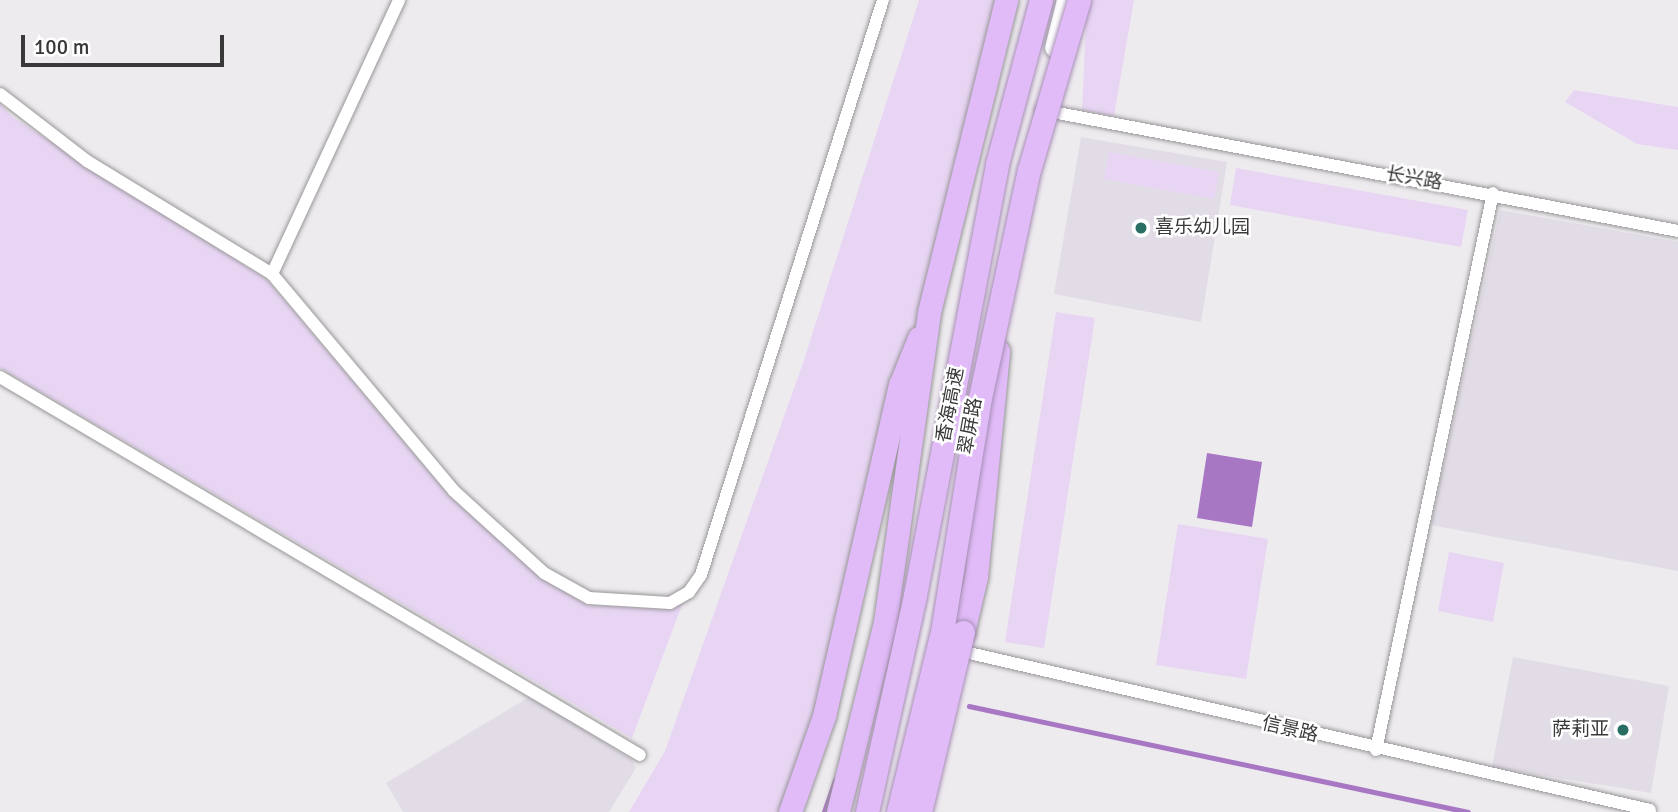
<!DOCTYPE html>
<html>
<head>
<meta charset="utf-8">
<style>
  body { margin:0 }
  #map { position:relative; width:1678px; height:812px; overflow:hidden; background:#eeebef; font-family:Signika,"Noto Sans SC",sans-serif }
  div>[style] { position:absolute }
  .built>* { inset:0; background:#e2dce6 }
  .green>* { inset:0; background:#e8d5f4 }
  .water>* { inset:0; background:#a877c4 }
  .stream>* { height:4.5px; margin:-2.25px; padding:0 2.25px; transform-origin:2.25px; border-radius:2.25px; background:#a877c4 }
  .roads { filter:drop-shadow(0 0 2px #989699) drop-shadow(0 0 2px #989699) }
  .minor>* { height:12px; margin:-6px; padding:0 6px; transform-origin:6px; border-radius:6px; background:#fff }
  .secondary>* { height:18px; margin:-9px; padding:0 9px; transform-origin:9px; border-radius:9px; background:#fff }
  .motorway>* { height:23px; margin:-11.5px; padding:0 11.5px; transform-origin:11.5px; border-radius:11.5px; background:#e0bbf7 }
  .bridges { filter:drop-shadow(0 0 2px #a68eb5) drop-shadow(0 0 2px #a68eb5) }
  .motorway-bridge>* { height:23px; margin:-11.5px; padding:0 11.5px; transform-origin:11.5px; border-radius:11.5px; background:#e0bbf7 }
  .dots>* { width:19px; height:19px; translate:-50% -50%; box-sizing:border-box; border:4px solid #fff; border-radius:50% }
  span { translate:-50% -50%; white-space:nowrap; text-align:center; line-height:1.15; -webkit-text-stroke:5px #fff; paint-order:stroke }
  .street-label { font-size:19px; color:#3a393a }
  .poi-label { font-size:19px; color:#3a393a }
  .left { translate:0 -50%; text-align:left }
  .right { translate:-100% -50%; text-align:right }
  .scale { position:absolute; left:21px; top:35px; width:203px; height:32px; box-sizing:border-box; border:4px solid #3a393a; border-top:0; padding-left:9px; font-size:21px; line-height:24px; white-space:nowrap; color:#3a393a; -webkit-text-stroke:5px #fff; paint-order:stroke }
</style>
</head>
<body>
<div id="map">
  <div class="built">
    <i style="clip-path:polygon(1081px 137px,1227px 162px,1201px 322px,1054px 294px)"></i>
    <i style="clip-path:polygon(1500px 210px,1678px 242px,1678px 571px,1431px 525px)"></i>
    <i style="clip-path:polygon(1513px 657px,1669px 686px,1651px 793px,1492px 767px)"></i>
    <i style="clip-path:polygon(531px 696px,632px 760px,636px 768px,609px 812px,403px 812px,386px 783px)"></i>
  </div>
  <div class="green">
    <i style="clip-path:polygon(919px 0,998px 0,856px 579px,784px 812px,629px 812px,665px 751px,803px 363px)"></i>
    <i style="clip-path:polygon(1087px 0,1134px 0,1114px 116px,1082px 110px)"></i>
    <i style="clip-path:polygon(1574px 90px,1678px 107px,1678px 150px,1637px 144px,1565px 102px)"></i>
    <i style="clip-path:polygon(0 104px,12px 117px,267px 280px,449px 496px,540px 577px,587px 605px,670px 609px,685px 597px,632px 738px,0 368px)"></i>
    <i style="clip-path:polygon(1109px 152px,1219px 172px,1214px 199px,1104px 179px)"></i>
    <i style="clip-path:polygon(1236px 168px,1468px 210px,1461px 247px,1230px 205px)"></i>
    <i style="clip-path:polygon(1056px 312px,1095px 318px,1044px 648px,1005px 642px)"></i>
    <i style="clip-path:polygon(1178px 524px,1268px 539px,1246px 679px,1156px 665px)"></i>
    <i style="clip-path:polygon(1449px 552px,1504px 563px,1493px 622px,1438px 611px)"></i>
  </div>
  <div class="water">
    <i style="clip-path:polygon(1207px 453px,1262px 462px,1252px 527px,1197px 518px)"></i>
  </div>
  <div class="stream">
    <i style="left:969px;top:706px;width:510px;rotate:11.99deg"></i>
    <i style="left:824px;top:812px;width:34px;rotate:-71deg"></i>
  </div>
  <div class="roads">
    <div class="minor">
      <i style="left:0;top:94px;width:110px;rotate:37.6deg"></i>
      <i style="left:87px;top:161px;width:217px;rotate:31.4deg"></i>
      <i style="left:272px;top:274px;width:283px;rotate:50deg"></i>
      <i style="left:454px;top:491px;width:122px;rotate:42.3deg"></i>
      <i style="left:544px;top:573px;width:51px;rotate:29.1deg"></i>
      <i style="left:589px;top:598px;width:81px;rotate:3.5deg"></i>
      <i style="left:670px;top:603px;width:22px;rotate:-30deg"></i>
      <i style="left:689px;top:592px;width:21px;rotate:-55deg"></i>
      <i style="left:701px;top:575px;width:603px;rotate:-72.44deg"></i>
      <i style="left:1042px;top:110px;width:647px;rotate:10.77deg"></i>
      <i style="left:272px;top:274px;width:302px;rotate:-65.1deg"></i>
      <i style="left:0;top:377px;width:743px;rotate:30.57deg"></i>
      <i style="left:956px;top:650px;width:712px;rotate:12.98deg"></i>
      <i style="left:1376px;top:750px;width:569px;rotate:-78.14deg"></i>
    </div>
    <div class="secondary">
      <i style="left:1054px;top:48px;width:49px;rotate:-76deg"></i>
    </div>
    <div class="motorway">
      <i style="left:963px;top:632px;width:57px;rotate:-76.7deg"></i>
      <i style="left:976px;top:577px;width:227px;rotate:-84.4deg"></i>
      <i style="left:790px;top:812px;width:102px;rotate:-70.5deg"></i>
      <i style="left:824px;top:716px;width:340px;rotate:-77.1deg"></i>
      <i style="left:900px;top:385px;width:51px;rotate:-68deg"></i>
      <i style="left:838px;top:812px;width:196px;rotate:-76.1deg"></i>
      <i style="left:885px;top:622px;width:313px;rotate:-81.9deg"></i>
      <i style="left:929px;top:312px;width:321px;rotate:-76.1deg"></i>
    </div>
  </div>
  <div class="bridges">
    <div class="motorway-bridge">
      <i style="left:867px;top:812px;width:222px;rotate:-77.5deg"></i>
      <i style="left:915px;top:595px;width:439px;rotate:-79.2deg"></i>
      <i style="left:997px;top:164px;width:170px;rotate:-75deg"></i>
      <i style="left:898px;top:812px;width:185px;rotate:-76.3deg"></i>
      <i style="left:942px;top:632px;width:237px;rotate:-80.8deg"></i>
      <i style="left:980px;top:398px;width:233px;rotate:-77.9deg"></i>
      <i style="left:1029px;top:170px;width:177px;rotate:-73.6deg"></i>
      <i style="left:920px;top:812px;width:185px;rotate:-76.6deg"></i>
    </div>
  </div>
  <div class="dots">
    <i style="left:1141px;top:228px;background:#286e62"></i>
    <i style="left:1623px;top:730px;background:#286e62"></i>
  </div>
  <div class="street-label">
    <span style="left:1414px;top:179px;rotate:10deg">长兴路</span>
    <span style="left:951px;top:405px;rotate:-79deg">香海高速</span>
    <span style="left:971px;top:426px;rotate:-80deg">翠屏路</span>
    <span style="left:1290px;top:730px;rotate:13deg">信景路</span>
  </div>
  <div class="poi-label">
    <span class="left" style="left:1155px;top:228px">喜乐幼儿园</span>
    <span class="right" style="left:1609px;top:730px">萨莉亚</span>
  </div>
  <div class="scale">100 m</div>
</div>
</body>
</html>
